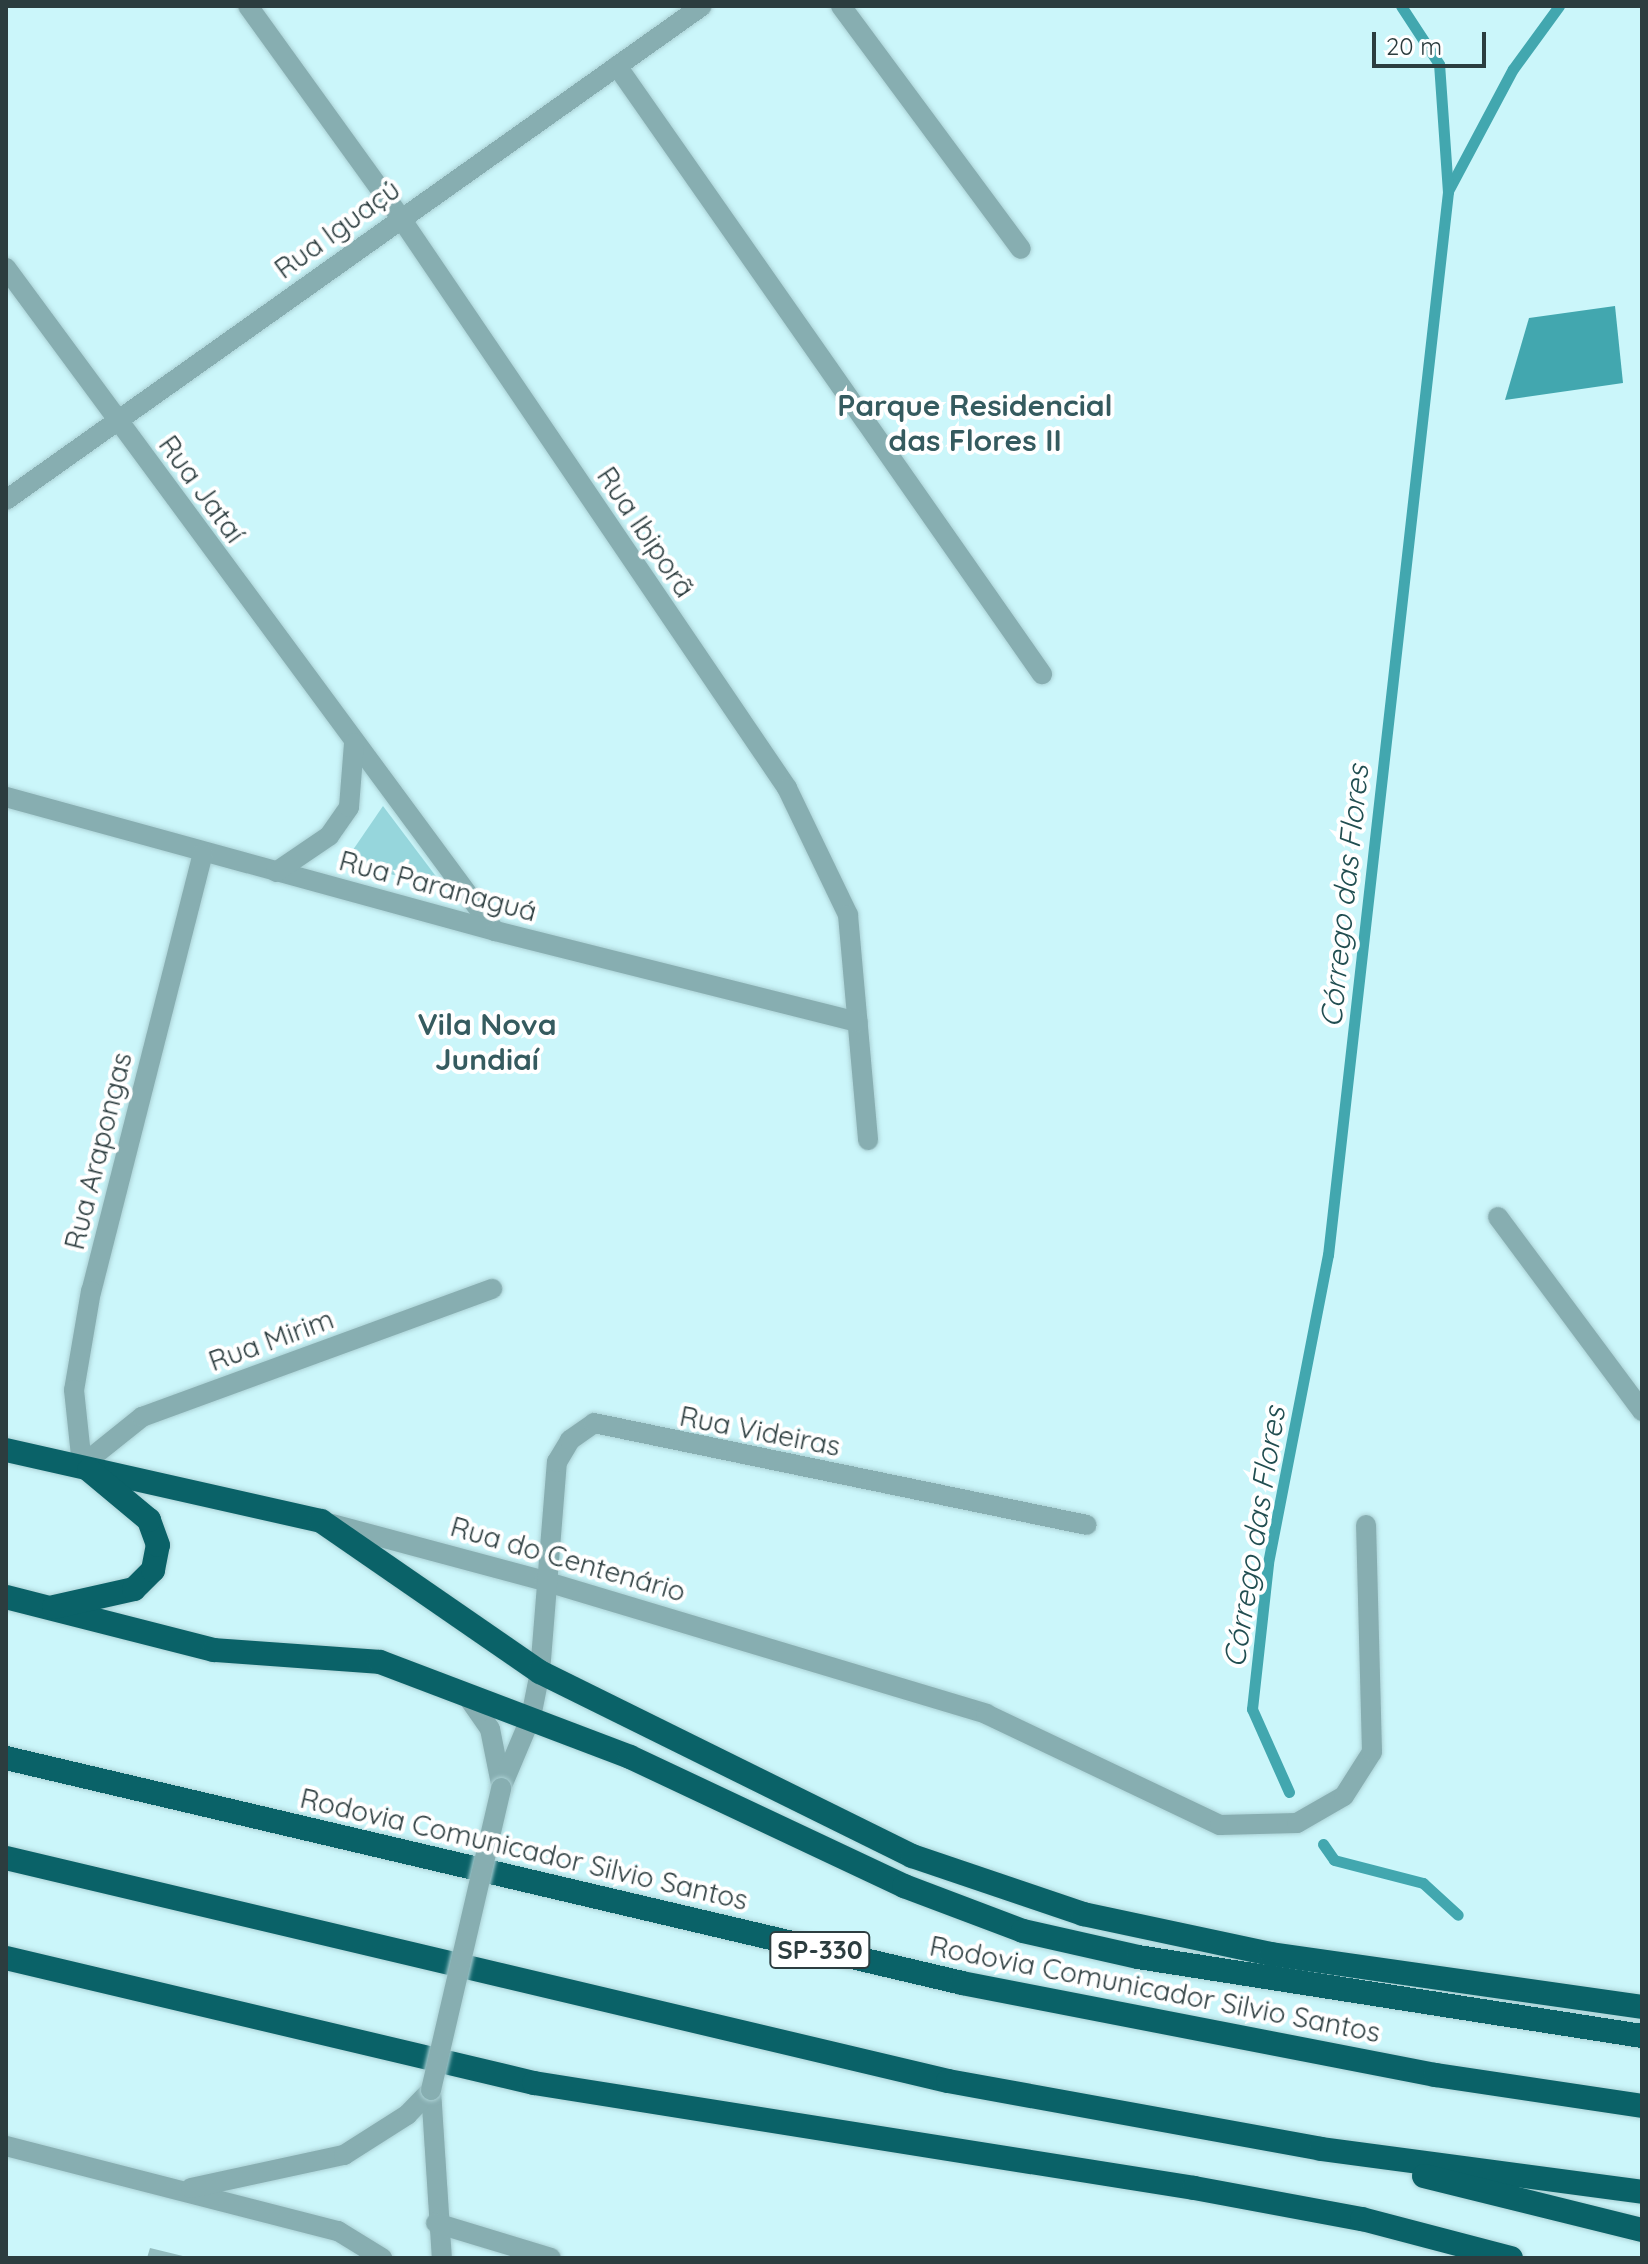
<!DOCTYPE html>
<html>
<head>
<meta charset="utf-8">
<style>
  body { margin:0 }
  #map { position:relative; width:1648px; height:2264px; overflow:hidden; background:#cbf6fa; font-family:Quicksand,sans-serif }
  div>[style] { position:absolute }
  .green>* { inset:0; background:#96d6dc }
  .water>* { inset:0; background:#42a7af }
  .stream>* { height:11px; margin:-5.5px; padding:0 5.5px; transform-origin:5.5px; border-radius:5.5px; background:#42a7af }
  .building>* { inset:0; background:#94bdc0 }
  .roads { filter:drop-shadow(0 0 2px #abd1d5) drop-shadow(0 0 2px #abd1d5) }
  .minor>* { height:20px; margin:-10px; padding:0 10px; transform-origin:10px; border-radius:10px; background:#87aeb1 }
  .highway>* { height:24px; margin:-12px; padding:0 12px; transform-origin:12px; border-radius:12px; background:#0a6268 }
  .bridges { filter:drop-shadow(0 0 2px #abd1d5) drop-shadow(0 0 2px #abd1d5) }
  .minor-bridge>* { height:20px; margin:-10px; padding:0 10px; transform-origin:10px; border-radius:10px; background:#87aeb1 }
  span { translate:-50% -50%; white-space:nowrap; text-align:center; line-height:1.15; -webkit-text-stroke:8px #fff; paint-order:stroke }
  .shield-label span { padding:2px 6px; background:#fff; border:2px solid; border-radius:6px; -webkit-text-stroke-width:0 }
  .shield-label { font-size:26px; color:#2c3d3f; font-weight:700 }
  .street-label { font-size:28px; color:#2c3d3f }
  .neighbourhood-label { font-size:30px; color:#355b5f; font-weight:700 }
  .water-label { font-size:30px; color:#214e51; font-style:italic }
  .frame { position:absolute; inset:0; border:8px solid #2c3d3f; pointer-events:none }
  .scale { position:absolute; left:1372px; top:32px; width:114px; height:36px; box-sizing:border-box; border:4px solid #2c3d3f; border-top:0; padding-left:10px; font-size:24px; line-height:28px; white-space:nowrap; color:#2c3d3f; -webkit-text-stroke:6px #fff; paint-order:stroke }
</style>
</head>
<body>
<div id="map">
  <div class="green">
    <i style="clip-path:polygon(383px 806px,444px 887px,344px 863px)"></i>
  </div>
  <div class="water">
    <i style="clip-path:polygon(1615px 306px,1623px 383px,1505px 400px,1529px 318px)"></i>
  </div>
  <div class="stream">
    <i style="left:1448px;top:191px;width:138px;rotate:-62deg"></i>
    <i style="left:1513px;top:69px;width:78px;rotate:-53.9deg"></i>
    <i style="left:1289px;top:1792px;width:91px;rotate:-114deg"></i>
    <i style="left:1252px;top:1709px;width:147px;rotate:-83.7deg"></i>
    <i style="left:1268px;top:1563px;width:314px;rotate:-79deg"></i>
    <i style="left:1328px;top:1255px;width:1070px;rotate:-83.56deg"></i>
    <i style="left:1448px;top:192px;width:128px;rotate:-94deg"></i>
    <i style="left:1439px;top:64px;width:69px;rotate:-123.2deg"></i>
    <i style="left:1323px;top:1844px;width:19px;rotate:55deg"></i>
    <i style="left:1334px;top:1860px;width:92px;rotate:14.5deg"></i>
    <i style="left:1423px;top:1883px;width:47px;rotate:42.4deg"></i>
  </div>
  <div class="building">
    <i style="clip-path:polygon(150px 2248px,187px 2257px,187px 2258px,147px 2258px)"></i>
  </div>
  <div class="roads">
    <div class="minor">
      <i style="left:248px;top:6px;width:260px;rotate:54.2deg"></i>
      <i style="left:400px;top:217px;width:690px;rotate:55.87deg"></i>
      <i style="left:787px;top:788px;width:141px;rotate:64.3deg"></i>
      <i style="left:848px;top:915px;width:226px;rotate:84.9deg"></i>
      <i style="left:841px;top:6px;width:302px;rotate:53.5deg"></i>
      <i style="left:617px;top:66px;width:742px;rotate:55.05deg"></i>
      <i style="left:6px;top:268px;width:824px;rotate:53.59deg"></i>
      <i style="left:6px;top:500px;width:853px;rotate:-35.37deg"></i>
      <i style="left:6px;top:797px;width:507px;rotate:15.32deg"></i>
      <i style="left:495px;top:931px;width:374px;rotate:14.1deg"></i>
      <i style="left:203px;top:853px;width:452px;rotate:104.3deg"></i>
      <i style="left:91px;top:1291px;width:100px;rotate:99.7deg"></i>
      <i style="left:74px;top:1390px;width:75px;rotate:83.9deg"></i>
      <i style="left:82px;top:1465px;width:77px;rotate:-38.7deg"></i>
      <i style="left:142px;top:1417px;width:373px;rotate:-20.1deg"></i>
      <i style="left:276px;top:872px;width:64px;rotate:-34.2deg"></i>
      <i style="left:329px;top:836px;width:35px;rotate:-55deg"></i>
      <i style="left:349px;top:807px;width:64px;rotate:-85.5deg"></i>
      <i style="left:1498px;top:1217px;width:242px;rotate:53.4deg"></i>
      <i style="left:332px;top:1524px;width:220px;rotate:15deg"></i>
      <i style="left:544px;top:1581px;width:462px;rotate:16.7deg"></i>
      <i style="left:986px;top:1714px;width:259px;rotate:25.4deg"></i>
      <i style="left:1220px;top:1825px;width:77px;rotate:-1.5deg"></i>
      <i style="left:1297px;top:1823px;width:54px;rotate:-29.9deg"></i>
      <i style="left:1344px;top:1796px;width:52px;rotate:-57.5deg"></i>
      <i style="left:1372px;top:1752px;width:227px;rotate:-91.5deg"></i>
      <i style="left:465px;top:1693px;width:44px;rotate:55.2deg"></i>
      <i style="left:490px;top:1729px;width:56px;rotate:78.7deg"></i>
      <i style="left:501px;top:1788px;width:77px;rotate:-67.1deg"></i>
      <i style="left:531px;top:1717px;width:46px;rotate:-78.7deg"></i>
      <i style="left:540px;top:1672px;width:211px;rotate:-85.4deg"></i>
      <i style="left:557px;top:1462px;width:26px;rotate:-59deg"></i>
      <i style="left:570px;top:1440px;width:29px;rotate:-35deg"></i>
      <i style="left:594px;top:1423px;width:503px;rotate:11.69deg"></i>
      <i style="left:431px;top:2090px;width:168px;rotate:86.3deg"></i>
      <i style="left:6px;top:2146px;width:343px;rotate:14.4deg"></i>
      <i style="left:338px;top:2231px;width:52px;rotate:31.5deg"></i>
      <i style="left:191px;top:2188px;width:157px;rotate:-12.2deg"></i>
      <i style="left:344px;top:2155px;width:75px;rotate:-32.4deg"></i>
      <i style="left:407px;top:2115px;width:35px;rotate:-46deg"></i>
      <i style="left:436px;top:2223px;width:120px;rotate:16.9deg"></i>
    </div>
    <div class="highway">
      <i style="left:6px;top:1450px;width:323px;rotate:12.7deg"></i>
      <i style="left:321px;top:1521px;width:266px;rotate:34.6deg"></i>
      <i style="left:540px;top:1672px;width:415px;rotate:26.3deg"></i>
      <i style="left:912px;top:1856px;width:181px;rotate:18.7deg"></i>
      <i style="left:1083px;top:1914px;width:192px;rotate:12deg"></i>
      <i style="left:1271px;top:1954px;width:375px;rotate:8.1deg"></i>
      <i style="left:6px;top:1597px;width:215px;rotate:14.3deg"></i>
      <i style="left:214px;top:1650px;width:166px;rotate:4.1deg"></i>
      <i style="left:380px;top:1662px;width:267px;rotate:20.8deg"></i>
      <i style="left:630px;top:1757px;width:303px;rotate:25.2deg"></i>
      <i style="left:904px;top:1886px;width:127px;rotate:20.7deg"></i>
      <i style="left:1023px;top:1931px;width:118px;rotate:12.7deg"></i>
      <i style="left:1138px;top:1957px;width:510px;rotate:8.91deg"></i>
      <i style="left:54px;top:1607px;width:82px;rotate:-12.7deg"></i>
      <i style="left:134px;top:1589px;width:27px;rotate:-45deg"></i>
      <i style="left:153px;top:1570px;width:25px;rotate:-79deg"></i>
      <i style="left:158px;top:1545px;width:27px;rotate:-110deg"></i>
      <i style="left:149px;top:1520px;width:78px;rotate:-140.2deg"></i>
      <i style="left:6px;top:1758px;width:982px;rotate:13.24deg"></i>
      <i style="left:962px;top:1983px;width:482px;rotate:11deg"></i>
      <i style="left:1435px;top:2075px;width:209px;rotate:8.5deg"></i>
      <i style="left:6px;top:1858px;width:968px;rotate:13.32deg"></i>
      <i style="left:948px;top:2081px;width:379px;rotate:10.3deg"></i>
      <i style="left:1321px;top:2149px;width:324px;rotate:7.6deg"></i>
      <i style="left:6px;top:1958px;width:543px;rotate:13.32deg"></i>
      <i style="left:534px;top:2083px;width:668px;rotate:9.04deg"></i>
      <i style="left:1194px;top:2188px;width:171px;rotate:10.5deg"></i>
      <i style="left:1362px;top:2219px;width:154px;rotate:14.7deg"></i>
      <i style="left:1424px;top:2176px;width:225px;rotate:13.9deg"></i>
    </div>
  </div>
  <div class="bridges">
    <div class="minor-bridge">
      <i style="left:431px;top:2090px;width:310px;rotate:-76.9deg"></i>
    </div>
  </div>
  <div class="shield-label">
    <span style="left:820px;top:1950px">SP-330</span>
  </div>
  <div class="street-label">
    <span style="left:337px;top:229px;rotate:-36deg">Rua Iguaçú</span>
    <span style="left:202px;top:489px;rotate:54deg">Rua Jataí</span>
    <span style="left:646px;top:532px;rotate:56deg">Rua Ibiporã</span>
    <span style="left:438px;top:886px;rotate:15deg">Rua Paranaguá</span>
    <span style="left:98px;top:1151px;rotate:-76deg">Rua Arapongas</span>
    <span style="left:271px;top:1340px;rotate:-20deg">Rua Mirim</span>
    <span style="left:760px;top:1431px;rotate:11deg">Rua Videiras</span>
    <span style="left:568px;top:1559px;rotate:16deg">Rua do Centenário</span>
    <span style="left:524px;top:1849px;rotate:13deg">Rodovia Comunicador Silvio Santos</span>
    <span style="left:1155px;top:1989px;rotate:11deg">Rodovia Comunicador Silvio Santos</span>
  </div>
  <div class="neighbourhood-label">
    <span style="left:975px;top:422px">Parque Residencial<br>das Flores II</span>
    <span style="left:487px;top:1041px">Vila Nova<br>Jundiaí</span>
  </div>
  <div class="water-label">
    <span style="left:1344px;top:896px;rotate:-84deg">Córrego das Flores</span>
    <span style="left:1254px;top:1537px;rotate:-81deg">Córrego das Flores</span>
  </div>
  <div class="frame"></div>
  <div class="scale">20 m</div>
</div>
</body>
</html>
